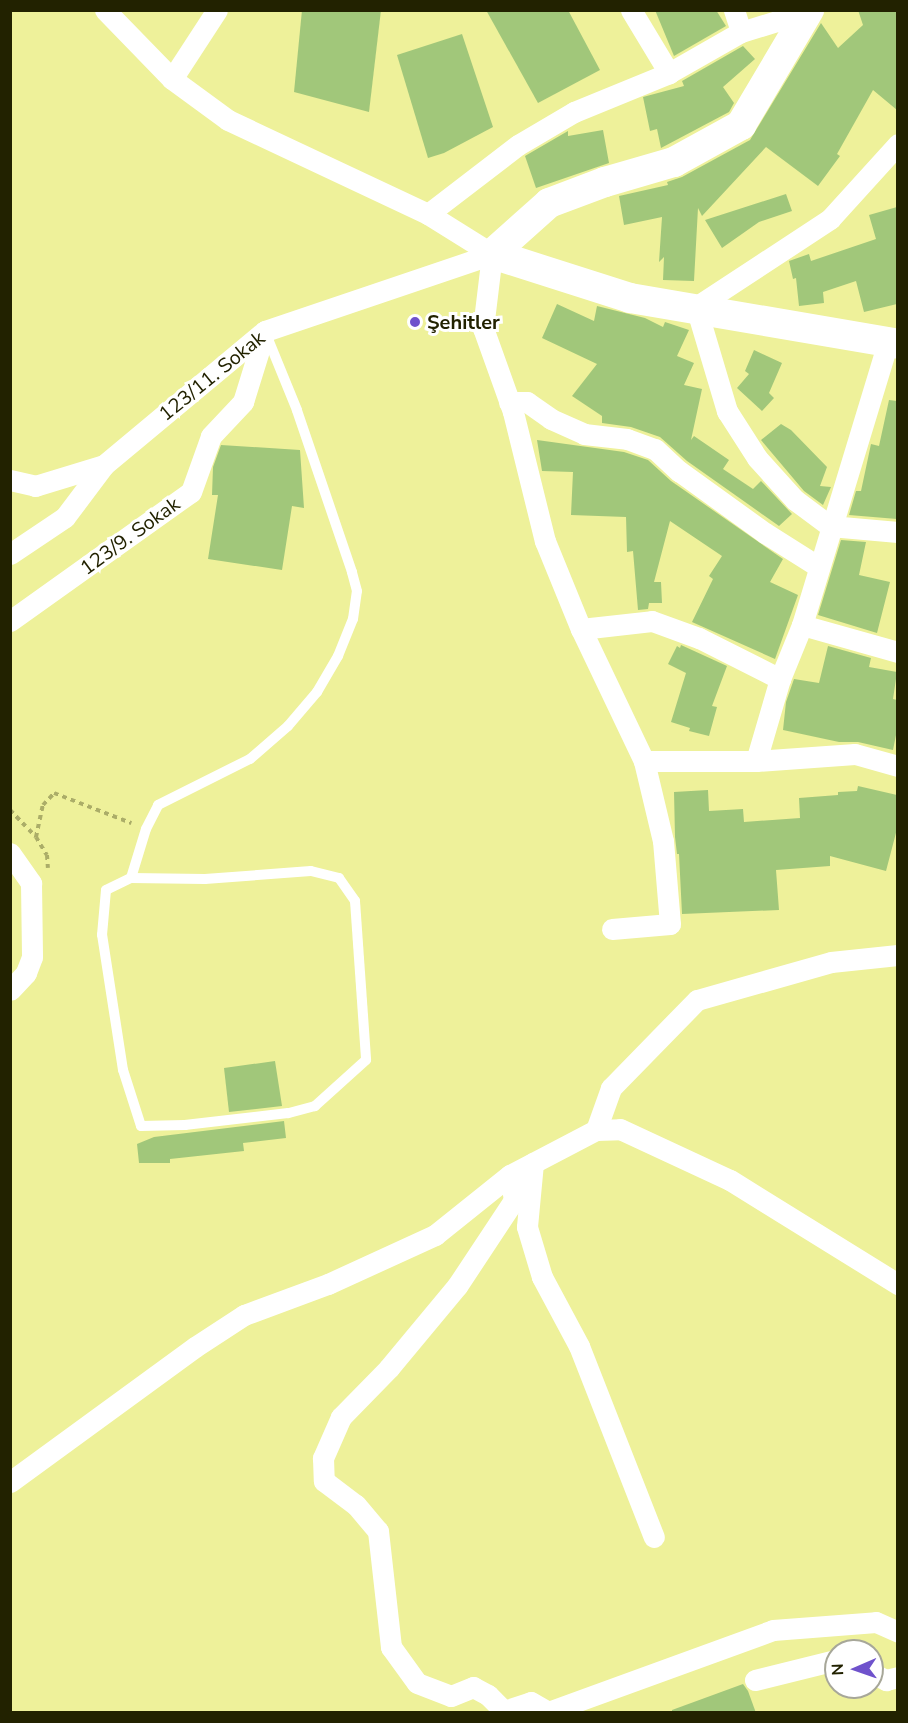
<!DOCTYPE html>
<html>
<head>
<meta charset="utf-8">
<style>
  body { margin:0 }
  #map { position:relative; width:908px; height:1723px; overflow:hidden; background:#eef19a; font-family:"Nunito Sans",sans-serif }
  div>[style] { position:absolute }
  .building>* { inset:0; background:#a1c77a }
  .path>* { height:4px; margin-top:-2px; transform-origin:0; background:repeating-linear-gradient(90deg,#abad68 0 4.5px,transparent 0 9px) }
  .lane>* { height:10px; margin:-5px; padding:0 5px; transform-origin:5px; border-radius:5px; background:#fff }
  .street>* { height:21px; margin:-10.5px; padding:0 10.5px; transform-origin:10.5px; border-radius:10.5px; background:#fff }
  .secondary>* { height:30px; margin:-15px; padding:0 15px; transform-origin:15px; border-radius:15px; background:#fff }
  .dots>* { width:16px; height:16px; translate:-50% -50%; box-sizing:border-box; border:3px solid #fff; border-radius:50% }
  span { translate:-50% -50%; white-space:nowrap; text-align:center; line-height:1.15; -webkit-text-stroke:6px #fff; paint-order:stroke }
  .poi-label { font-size:20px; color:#220; font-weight:700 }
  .left { translate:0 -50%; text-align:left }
  .street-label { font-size:20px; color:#220 }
  .frame { position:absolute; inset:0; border:12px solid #220; pointer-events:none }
  .north { position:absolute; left:824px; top:1639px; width:60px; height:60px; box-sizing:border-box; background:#fff; border:2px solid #a7a799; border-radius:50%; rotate:268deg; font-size:16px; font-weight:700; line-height:24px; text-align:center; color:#220 }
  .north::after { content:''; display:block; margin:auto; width:21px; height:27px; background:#6f52cc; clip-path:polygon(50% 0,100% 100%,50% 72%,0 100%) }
</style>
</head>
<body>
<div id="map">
  <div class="building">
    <i style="clip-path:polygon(302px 10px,381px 10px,369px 112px,294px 92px)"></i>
    <i style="clip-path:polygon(486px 10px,568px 10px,600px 70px,538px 103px)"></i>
    <i style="clip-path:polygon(655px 10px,716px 10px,726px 26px,674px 56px)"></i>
    <i style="clip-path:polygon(858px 10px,897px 10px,897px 110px,873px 90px,837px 154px,840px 156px,818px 186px,766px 147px,702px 216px,698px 208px,694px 281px,663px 280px,664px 257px,659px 262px,662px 217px,624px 225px,619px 196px,668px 185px,667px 182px,682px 177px,750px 140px,821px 23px,838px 48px,863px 25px)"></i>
    <i style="clip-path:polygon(462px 34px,493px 127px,444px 153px,428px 158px,397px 55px)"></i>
    <i style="clip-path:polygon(743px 46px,755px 59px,723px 87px,734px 103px,729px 112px,661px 148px,657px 129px,650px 131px,643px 97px,684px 86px,682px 81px)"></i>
    <i style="clip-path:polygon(603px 130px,609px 163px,536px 188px,525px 156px,568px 131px,568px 136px)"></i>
    <i style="clip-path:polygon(786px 194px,792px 211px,759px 222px,722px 248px,705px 220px)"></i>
    <i style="clip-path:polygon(897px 207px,897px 304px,864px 312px,856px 281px,823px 292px,824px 303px,799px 306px,796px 278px,793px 279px,789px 261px,809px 254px,811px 261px,876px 239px,869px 215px)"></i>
    <i style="clip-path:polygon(557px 304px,594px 321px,597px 306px,645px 318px,663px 327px,665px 322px,689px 330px,677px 356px,694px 363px,684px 385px,702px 389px,691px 440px,694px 436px,729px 460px,723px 469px,753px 489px,761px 481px,792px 514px,779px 526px,687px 461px,660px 437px,631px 427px,602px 423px,602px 416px,572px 396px,597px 364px,542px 338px)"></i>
    <i style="clip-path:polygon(754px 350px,782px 363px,769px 393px,774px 398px,762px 411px,737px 388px,749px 374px,745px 371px)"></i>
    <i style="clip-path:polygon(889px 400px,897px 401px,897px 519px,849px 515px,856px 491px,861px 491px,871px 444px,879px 446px)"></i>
    <i style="clip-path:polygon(781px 424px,791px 430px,827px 467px,820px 486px,831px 487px,823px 505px,804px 491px,761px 440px)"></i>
    <i style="clip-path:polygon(537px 440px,624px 452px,648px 460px,671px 481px,783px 559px,770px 582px,798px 595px,775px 659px,692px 622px,713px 579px,709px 576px,722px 556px,670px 521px,654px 582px,661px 582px,662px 603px,649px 603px,648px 609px,638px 610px,633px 551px,627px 552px,626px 517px,571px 515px,573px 472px,542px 471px)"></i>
    <i style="clip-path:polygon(221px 445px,300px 450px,304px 508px,292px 506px,282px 570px,208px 559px,218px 495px,212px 495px,213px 467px)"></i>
    <i style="clip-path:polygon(841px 540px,866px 542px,859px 575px,890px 582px,877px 633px,818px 615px)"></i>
    <i style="clip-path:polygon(681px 645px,727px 666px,712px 706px,717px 707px,709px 736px,689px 731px,690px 728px,671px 722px,686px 673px,668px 664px,677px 646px,680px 648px)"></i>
    <i style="clip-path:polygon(828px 646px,871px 658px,869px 667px,897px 672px,893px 699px,897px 700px,897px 730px,893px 750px,858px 742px,839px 742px,783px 730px,786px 702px,794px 679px,819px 683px)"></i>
    <i style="clip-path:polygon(858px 786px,897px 795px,897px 829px,886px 871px,830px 856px,830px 866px,776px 870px,779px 910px,682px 914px,679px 854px,677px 854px,675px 837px,674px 792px,708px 790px,709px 811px,743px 809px,744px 822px,800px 818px,799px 798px,838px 795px,838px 792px,857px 791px)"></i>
    <i style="clip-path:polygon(275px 1061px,282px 1106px,229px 1112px,224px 1068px)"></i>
    <i style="clip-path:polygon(284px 1121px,286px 1138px,243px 1143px,244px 1151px,170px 1159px,170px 1163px,139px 1163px,137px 1144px,154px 1137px)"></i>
    <i style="clip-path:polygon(743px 1684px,748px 1691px,756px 1713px,672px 1713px,672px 1710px)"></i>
  </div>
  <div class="path">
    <i style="left:10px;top:810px;width:37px;rotate:46deg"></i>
    <i style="left:36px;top:837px;width:21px;rotate:59deg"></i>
    <i style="left:47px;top:855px;width:13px;rotate:86deg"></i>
    <i style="left:36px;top:837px;width:33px;rotate:-78deg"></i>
    <i style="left:43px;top:805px;width:16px;rotate:-47deg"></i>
    <i style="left:54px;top:793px;width:83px;rotate:21.3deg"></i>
  </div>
  <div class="lane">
    <i style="left:131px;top:878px;width:74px;rotate:0.8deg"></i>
    <i style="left:205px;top:879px;width:106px;rotate:-4.3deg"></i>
    <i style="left:311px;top:871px;width:29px;rotate:14deg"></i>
    <i style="left:339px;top:878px;width:28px;rotate:55deg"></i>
    <i style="left:355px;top:901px;width:159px;rotate:86deg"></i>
    <i style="left:366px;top:1060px;width:69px;rotate:138deg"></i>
    <i style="left:315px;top:1106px;width:28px;rotate:165deg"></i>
    <i style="left:288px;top:1113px;width:104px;rotate:173.4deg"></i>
    <i style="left:185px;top:1125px;width:44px;rotate:178.7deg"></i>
    <i style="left:141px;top:1126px;width:59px;rotate:-107.8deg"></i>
    <i style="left:123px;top:1070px;width:137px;rotate:-98.8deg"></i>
    <i style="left:102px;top:935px;width:45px;rotate:-84.9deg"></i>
    <i style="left:106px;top:890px;width:28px;rotate:-26deg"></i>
    <i style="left:131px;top:878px;width:51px;rotate:-73deg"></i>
    <i style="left:146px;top:829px;width:27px;rotate:-63deg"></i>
    <i style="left:158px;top:805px;width:103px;rotate:-26.6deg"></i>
    <i style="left:250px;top:759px;width:50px;rotate:-41deg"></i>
    <i style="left:288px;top:726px;width:45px;rotate:-49.5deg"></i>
    <i style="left:317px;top:692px;width:42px;rotate:-59.7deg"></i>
    <i style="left:338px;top:656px;width:40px;rotate:-68deg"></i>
    <i style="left:353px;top:619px;width:28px;rotate:-82deg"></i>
    <i style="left:357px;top:591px;width:20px;rotate:-105deg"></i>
    <i style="left:352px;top:572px;width:171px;rotate:-108.8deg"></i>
    <i style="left:297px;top:410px;width:82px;rotate:-112.2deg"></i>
  </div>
  <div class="street">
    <i style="left:105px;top:10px;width:96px;rotate:45.8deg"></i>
    <i style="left:172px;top:79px;width:69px;rotate:36.2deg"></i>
    <i style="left:228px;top:120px;width:221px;rotate:25.2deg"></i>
    <i style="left:428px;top:214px;width:75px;rotate:32deg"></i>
    <i style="left:631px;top:10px;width:74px;rotate:58.9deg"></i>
    <i style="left:734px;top:10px;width:23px;rotate:72deg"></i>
    <i style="left:172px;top:79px;width:82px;rotate:-56.9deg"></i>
    <i style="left:898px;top:144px;width:101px;rotate:132.2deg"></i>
    <i style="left:830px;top:219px;width:160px;rotate:146.7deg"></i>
    <i style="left:696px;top:307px;width:109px;rotate:73.4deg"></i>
    <i style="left:727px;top:411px;width:56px;rotate:57.4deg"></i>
    <i style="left:757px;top:458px;width:57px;rotate:47.9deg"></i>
    <i style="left:795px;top:500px;width:44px;rotate:36.6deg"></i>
    <i style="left:830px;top:526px;width:68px;rotate:5deg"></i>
    <i style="left:428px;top:214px;width:113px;rotate:-37.5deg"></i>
    <i style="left:518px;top:145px;width:65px;rotate:-30.5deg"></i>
    <i style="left:574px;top:112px;width:103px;rotate:-22.3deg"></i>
    <i style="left:669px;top:73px;width:83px;rotate:-29.7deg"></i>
    <i style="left:741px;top:32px;width:68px;rotate:-17.1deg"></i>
    <i style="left:492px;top:254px;width:75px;rotate:96.9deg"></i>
    <i style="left:483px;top:328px;width:89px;rotate:70.3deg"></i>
    <i style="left:513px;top:412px;width:133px;rotate:76.1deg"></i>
    <i style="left:545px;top:541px;width:95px;rotate:67.8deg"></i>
    <i style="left:581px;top:629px;width:146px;rotate:64.5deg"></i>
    <i style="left:644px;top:761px;width:112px"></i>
    <i style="left:756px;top:761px;width:99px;rotate:-4deg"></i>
    <i style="left:855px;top:754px;width:45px;rotate:15.6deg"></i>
    <i style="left:509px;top:402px;width:18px"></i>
    <i style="left:527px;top:402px;width:29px;rotate:35deg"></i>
    <i style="left:551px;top:419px;width:36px;rotate:24deg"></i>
    <i style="left:584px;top:434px;width:43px;rotate:6.6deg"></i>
    <i style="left:627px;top:439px;width:30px;rotate:20deg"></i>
    <i style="left:655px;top:449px;width:33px;rotate:43deg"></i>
    <i style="left:679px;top:471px;width:106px;rotate:35.8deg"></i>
    <i style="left:765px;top:533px;width:64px;rotate:32.2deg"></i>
    <i style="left:10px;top:480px;width:26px;rotate:13deg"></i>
    <i style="left:35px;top:486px;width:72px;rotate:-16.9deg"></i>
    <i style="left:104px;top:465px;width:209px;rotate:-39.8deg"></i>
    <i style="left:265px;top:331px;width:240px;rotate:-18.7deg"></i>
    <i style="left:10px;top:554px;width:66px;rotate:-33.9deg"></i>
    <i style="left:65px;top:517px;width:65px;rotate:-53.1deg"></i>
    <i style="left:10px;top:621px;width:222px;rotate:-35.5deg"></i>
    <i style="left:191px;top:492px;width:59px;rotate:-70.3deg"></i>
    <i style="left:211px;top:436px;width:47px;rotate:-46.7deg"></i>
    <i style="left:243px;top:402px;width:74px;rotate:-72.8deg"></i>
    <i style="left:802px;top:625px;width:100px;rotate:15.7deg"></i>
    <i style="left:581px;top:629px;width:71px;rotate:-6.4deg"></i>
    <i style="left:652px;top:621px;width:50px;rotate:19.9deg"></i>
    <i style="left:699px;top:638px;width:91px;rotate:26.8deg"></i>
    <i style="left:756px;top:761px;width:85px;rotate:-73.7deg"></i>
    <i style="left:780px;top:679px;width:58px;rotate:-67.8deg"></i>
    <i style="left:802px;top:625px;width:296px;rotate:-73.1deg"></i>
    <i style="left:10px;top:853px;width:37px;rotate:55deg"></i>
    <i style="left:31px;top:883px;width:74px;rotate:89.2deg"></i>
    <i style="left:32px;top:957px;width:17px;rotate:111deg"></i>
    <i style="left:26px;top:973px;width:23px;rotate:133deg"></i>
    <i style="left:612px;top:929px;width:58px;rotate:-4.9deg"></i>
    <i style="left:670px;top:924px;width:83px;rotate:-94.8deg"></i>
    <i style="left:663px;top:841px;width:82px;rotate:-103.4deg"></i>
    <i style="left:596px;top:1130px;width:24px;rotate:-2deg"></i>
    <i style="left:620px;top:1129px;width:121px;rotate:24.9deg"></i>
    <i style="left:730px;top:1180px;width:198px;rotate:31.8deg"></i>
    <i style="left:533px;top:1163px;width:64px;rotate:95.4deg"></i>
    <i style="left:527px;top:1227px;width:52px;rotate:73.3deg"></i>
    <i style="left:542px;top:1277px;width:78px;rotate:61.8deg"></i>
    <i style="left:579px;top:1346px;width:205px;rotate:68.6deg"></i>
    <i style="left:510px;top:1175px;width:25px;rotate:81deg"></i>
    <i style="left:514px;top:1200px;width:103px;rotate:123.5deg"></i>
    <i style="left:457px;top:1286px;width:107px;rotate:129.7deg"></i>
    <i style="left:389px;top:1368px;width:69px;rotate:134.4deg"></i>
    <i style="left:341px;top:1417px;width:45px;rotate:113.7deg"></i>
    <i style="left:323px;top:1458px;width:23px;rotate:88deg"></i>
    <i style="left:324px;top:1481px;width:40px;rotate:37deg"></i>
    <i style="left:356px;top:1505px;width:34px;rotate:50deg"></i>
    <i style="left:378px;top:1531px;width:117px;rotate:83.6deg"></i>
    <i style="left:391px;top:1647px;width:44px;rotate:54.2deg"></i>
    <i style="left:417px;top:1683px;width:36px;rotate:21deg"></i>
    <i style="left:451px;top:1696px;width:24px;rotate:-22deg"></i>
    <i style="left:473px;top:1687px;width:17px;rotate:28deg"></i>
    <i style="left:488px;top:1695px;width:23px;rotate:45deg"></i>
    <i style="left:504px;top:1711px;width:28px;rotate:-18deg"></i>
    <i style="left:531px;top:1702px;width:20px;rotate:30deg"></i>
    <i style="left:548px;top:1712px;width:239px;rotate:-20deg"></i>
    <i style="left:773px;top:1630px;width:103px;rotate:-4.4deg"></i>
    <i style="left:876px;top:1622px;width:24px;rotate:24deg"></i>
    <i style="left:10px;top:1482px;width:229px;rotate:-36.1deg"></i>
    <i style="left:195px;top:1347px;width:59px;rotate:-33.1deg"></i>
    <i style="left:244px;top:1315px;width:90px;rotate:-20.3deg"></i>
    <i style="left:328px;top:1284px;width:118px;rotate:-24.6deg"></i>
    <i style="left:435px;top:1235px;width:96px;rotate:-38.7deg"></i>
    <i style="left:510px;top:1175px;width:97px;rotate:-27.6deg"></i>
    <i style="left:596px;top:1130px;width:45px;rotate:-70.3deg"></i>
    <i style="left:611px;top:1088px;width:123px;rotate:-45.7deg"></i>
    <i style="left:697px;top:1000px;width:139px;rotate:-15.8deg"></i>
    <i style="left:831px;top:962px;width:67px;rotate:-6deg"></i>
    <i style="left:872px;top:1673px;width:16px;rotate:27deg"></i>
    <i style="left:886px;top:1680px;width:12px;rotate:-14deg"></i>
    <i style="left:755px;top:1680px;width:83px;rotate:-13.9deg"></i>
  </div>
  <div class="secondary">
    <i style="left:492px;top:254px;width:76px;rotate:-41.8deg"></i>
    <i style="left:549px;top:203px;width:60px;rotate:-20.6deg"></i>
    <i style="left:605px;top:182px;width:72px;rotate:-16.2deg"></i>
    <i style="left:674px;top:162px;width:77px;rotate:-28.9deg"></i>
    <i style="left:741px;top:125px;width:134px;rotate:-59.4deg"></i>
    <i style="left:492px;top:254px;width:145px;rotate:17.7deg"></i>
    <i style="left:630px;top:298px;width:272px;rotate:9.7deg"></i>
  </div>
  <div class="dots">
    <i style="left:415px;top:322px;background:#6f52cc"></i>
  </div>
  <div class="poi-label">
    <span class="left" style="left:427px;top:322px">Şehitler</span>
  </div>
  <div class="street-label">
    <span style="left:212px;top:376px;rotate:-39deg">123/11. Sokak</span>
    <span style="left:130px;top:536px;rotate:-36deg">123/9. Sokak</span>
  </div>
  <div class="frame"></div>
  <div class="north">N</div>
</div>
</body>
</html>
